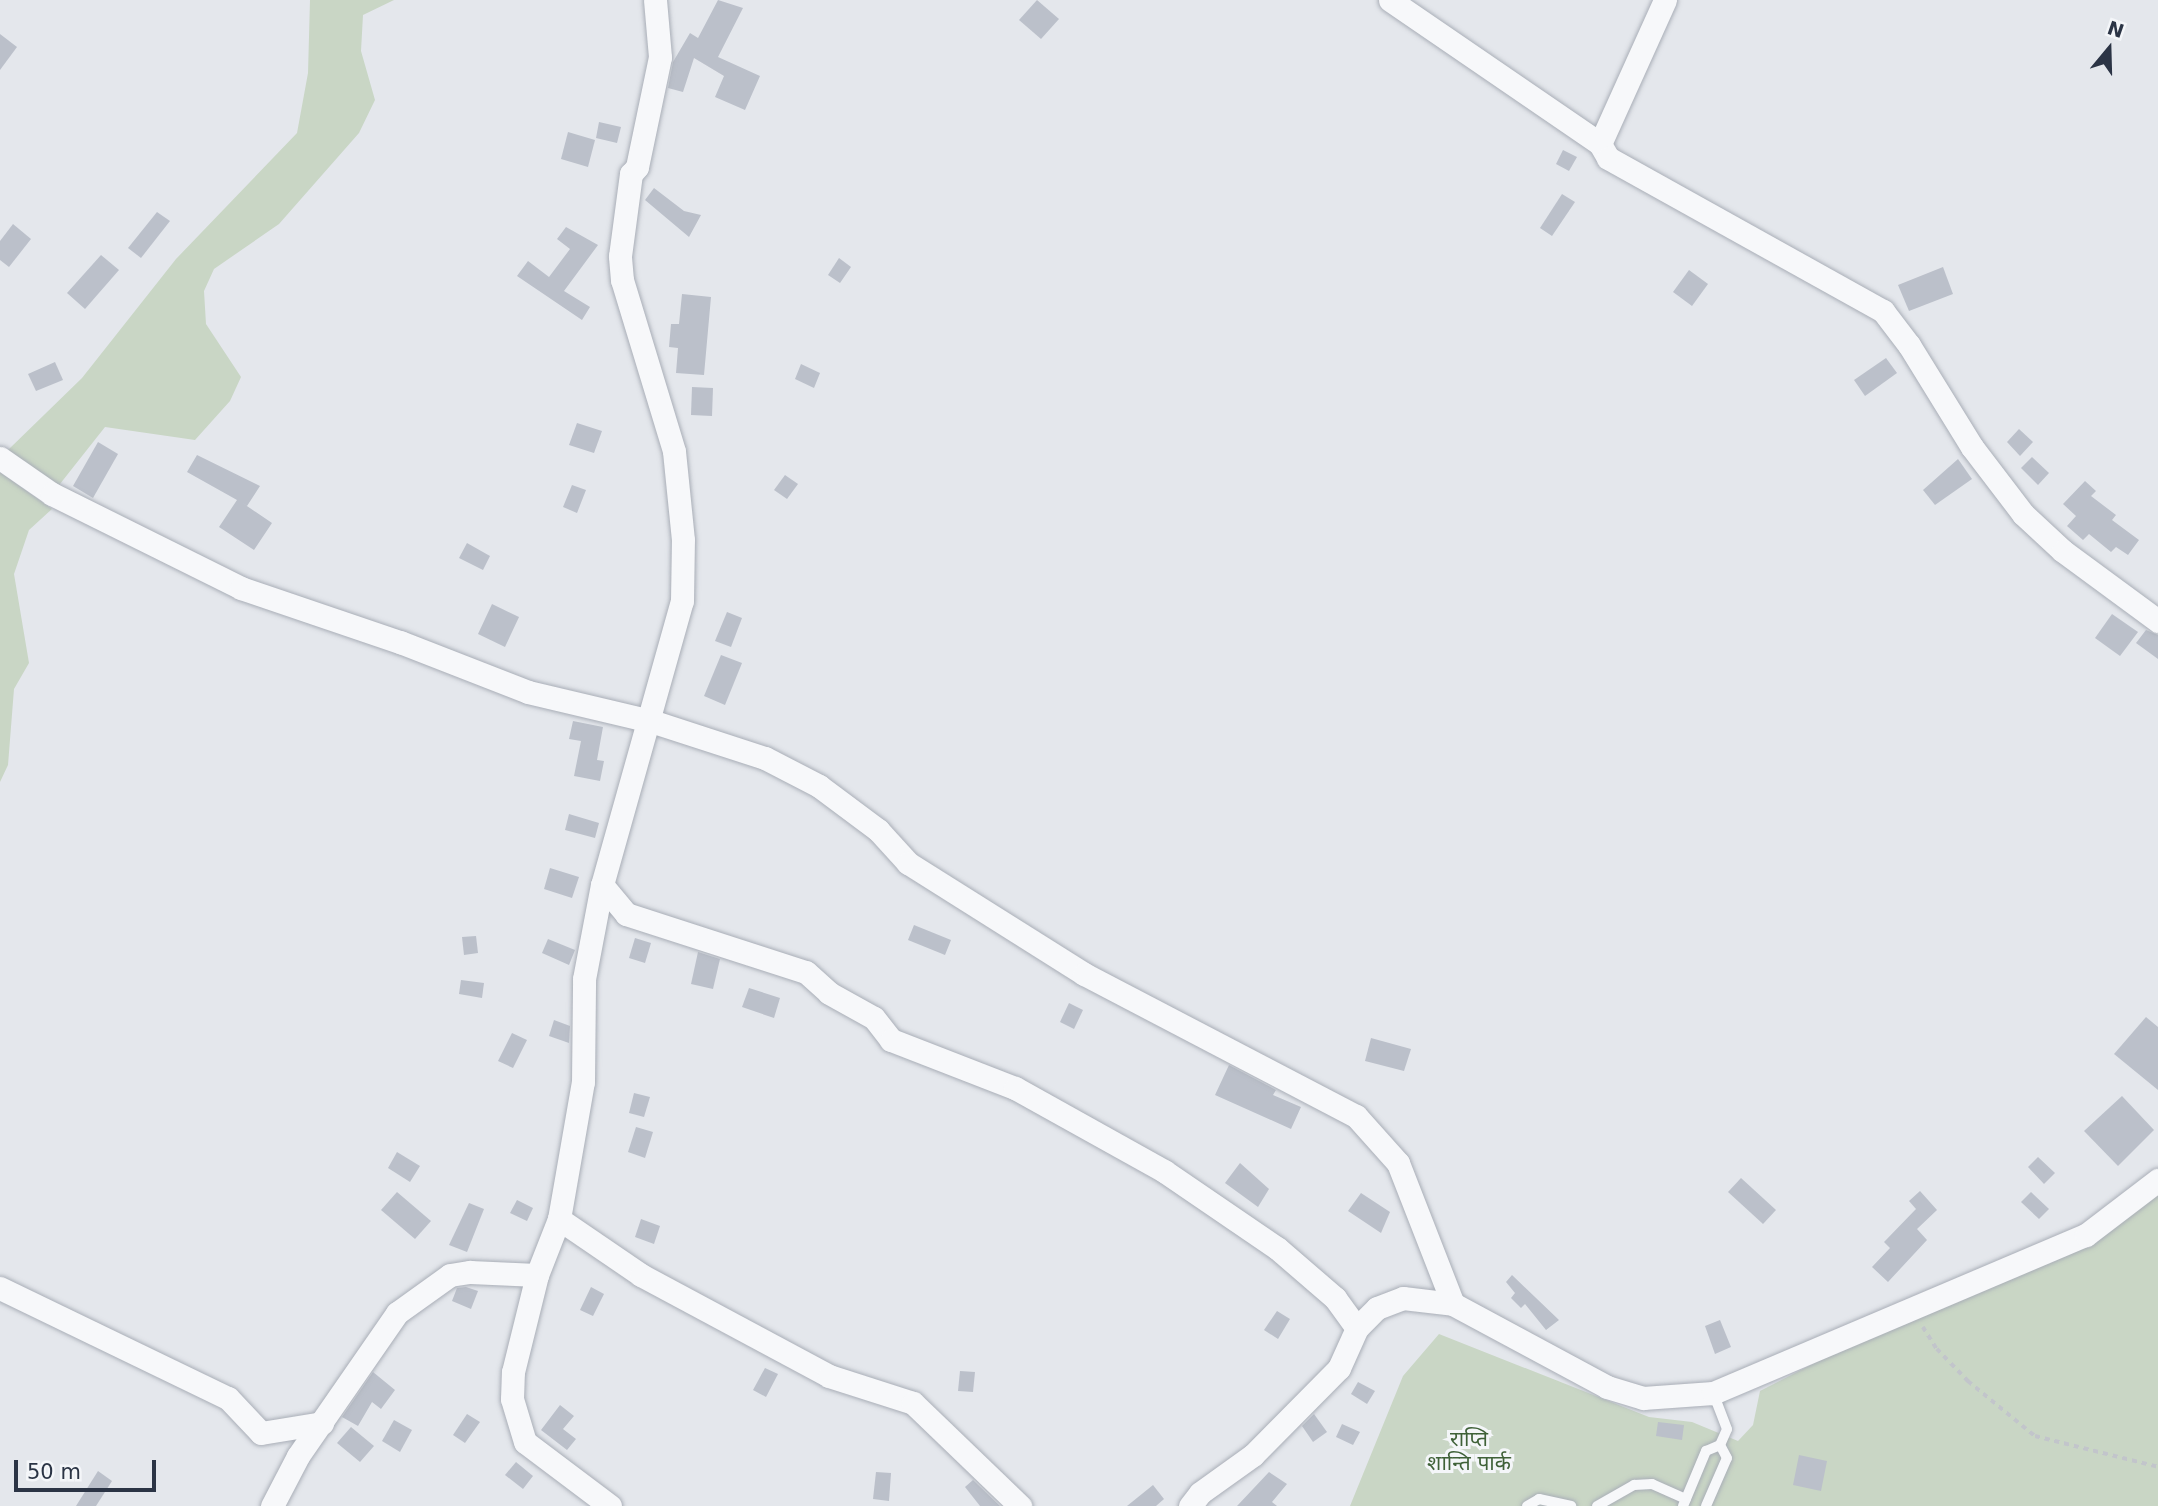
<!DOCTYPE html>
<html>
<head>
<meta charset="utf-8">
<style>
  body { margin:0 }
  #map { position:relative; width:2158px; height:1506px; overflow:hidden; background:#e4e7ec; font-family:"DejaVu Sans","Noto Sans Devanagari",sans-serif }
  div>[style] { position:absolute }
  .green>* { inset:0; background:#c9d6c5 }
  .building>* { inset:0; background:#bbc0ca }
  .path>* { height:3.5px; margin-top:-1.75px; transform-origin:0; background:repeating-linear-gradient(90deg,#c2c5cb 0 5px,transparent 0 10px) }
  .roads { filter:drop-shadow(0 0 2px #a9aeb7) drop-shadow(0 0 2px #a9aeb7) }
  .lane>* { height:10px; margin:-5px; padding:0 5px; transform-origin:5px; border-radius:5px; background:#f7f8fa }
  .street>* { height:23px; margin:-11.5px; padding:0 11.5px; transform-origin:11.5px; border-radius:11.5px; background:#f7f8fa }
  span { translate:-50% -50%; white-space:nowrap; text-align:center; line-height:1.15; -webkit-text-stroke:6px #f4f6f9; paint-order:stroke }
  .park-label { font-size:21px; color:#3f6138 }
  .north { position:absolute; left:2074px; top:14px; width:70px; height:70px; -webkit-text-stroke:5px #f4f6f9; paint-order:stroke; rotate:19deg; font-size:19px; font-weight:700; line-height:28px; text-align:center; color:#2b3445 }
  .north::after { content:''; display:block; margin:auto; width:24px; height:32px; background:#2b3445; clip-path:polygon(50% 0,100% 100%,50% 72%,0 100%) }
  .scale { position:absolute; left:14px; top:1460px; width:142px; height:32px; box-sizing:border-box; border:4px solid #2b3445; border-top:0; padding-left:9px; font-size:21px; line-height:24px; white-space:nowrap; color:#2b3445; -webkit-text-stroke:5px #f4f6f9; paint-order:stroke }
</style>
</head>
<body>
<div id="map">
  <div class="green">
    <i style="clip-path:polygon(310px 0,394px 0,363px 15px,361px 51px,375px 100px,359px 133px,279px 224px,214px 269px,204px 291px,206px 324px,241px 377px,230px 401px,195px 440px,105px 427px,56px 489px,8px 450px,82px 378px,176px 259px,297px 133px,308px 73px)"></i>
    <i style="clip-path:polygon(0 472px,52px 509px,29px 530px,14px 574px,29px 663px,14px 689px,8px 765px,0 782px)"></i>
    <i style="clip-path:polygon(2158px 1194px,2158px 1506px,1350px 1506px,1403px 1376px,1439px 1334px,1649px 1417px,1692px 1422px,1738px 1441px,1753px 1425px,1760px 1391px,1873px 1333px,2085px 1247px)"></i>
  </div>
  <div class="building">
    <i style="clip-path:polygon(718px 0,743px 8px,718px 57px,760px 76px,745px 110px,715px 97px,724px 76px,694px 58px,683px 92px,668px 88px,673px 62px,690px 33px,698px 38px)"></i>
    <i style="clip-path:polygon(1037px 0,1059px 19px,1041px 39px,1019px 20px)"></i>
    <i style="clip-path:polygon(0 34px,17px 47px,0 70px)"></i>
    <i style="clip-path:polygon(599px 122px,621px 127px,617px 143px,596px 138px)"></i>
    <i style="clip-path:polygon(568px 132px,595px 140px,588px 167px,561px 159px)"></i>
    <i style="clip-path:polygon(1563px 150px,1577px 157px,1569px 171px,1556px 164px)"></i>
    <i style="clip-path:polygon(654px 188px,684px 211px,701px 215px,689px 237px,645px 200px)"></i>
    <i style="clip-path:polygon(1562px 194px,1575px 202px,1552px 236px,1540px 228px)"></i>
    <i style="clip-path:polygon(157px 212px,170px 221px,141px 258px,128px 248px)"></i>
    <i style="clip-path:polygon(13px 224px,31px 239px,9px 267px,0 260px,0 241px)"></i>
    <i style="clip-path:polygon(566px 227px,598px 245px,564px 291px,590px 307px,582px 320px,517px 276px,528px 261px,549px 277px,570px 249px,557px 239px)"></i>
    <i style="clip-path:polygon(101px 255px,119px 270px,85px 309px,67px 293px)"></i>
    <i style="clip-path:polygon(839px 258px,851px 267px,840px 283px,828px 275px)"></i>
    <i style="clip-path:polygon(1943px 267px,1953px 294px,1909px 311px,1898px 285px)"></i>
    <i style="clip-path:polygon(1689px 270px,1708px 284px,1692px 306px,1673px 292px)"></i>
    <i style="clip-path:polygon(682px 294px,711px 297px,704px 375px,676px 373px,678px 348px,669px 347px,671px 324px,679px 324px)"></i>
    <i style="clip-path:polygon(1886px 358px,1897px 373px,1865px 396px,1854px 380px)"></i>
    <i style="clip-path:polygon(55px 362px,63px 380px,36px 391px,28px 374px)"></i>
    <i style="clip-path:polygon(801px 364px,820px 373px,814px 388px,795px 379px)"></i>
    <i style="clip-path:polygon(692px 387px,713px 388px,712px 416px,691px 415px)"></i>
    <i style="clip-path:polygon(577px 423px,602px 431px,594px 453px,569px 445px)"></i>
    <i style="clip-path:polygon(2019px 429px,2033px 442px,2020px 456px,2007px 442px)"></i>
    <i style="clip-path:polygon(98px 442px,118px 454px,93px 498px,73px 486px)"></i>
    <i style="clip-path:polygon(197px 455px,260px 486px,247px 506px,241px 502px,272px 523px,254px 550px,219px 527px,237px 500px,187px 472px)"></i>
    <i style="clip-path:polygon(2032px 457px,2049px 473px,2038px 485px,2021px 468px)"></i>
    <i style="clip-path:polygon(1958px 459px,1972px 479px,1935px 505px,1923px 490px)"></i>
    <i style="clip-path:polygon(785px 475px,798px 484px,787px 499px,774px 490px)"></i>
    <i style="clip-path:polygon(2085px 481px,2096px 491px,2091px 496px,2116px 515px,2112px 520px,2139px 540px,2128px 555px,2116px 547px,2111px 552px,2089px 534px,2083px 540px,2067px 526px,2076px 516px,2063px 504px)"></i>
    <i style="clip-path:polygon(572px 485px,586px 490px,577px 513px,563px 507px)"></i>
    <i style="clip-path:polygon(467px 543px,490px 556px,483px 570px,459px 558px)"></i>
    <i style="clip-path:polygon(492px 604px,519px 617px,505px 647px,478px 634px)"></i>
    <i style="clip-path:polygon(727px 612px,742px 618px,731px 647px,715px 641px)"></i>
    <i style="clip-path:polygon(2112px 614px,2138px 632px,2120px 656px,2095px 638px)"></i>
    <i style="clip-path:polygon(2146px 630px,2158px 635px,2158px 659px,2136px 643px)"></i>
    <i style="clip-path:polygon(721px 655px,742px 663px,725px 705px,704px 696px)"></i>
    <i style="clip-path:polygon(573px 721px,603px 727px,597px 760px,604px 761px,600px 781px,574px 776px,581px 741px,569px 739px)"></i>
    <i style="clip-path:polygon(569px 814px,599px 823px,595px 838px,565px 830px)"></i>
    <i style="clip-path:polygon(550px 868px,579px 877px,572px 898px,544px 889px)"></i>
    <i style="clip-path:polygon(914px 925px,951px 940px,945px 955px,908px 940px)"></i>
    <i style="clip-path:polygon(476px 936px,478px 953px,464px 955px,462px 937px)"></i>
    <i style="clip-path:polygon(635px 938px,651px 943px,645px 963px,629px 958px)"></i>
    <i style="clip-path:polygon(548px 939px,575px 950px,569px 965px,542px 953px)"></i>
    <i style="clip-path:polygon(698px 952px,720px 959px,713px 989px,691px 984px)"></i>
    <i style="clip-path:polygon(461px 980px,484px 983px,482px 998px,459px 994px)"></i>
    <i style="clip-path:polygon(749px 988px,780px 998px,774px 1018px,742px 1007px)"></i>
    <i style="clip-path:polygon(1069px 1003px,1083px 1010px,1074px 1029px,1060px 1022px)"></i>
    <i style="clip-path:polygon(2146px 1017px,2158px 1027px,2158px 1090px,2114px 1054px)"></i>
    <i style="clip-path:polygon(554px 1020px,570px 1026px,569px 1043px,549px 1036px)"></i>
    <i style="clip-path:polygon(512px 1033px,527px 1040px,513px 1068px,498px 1061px)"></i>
    <i style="clip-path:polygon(1371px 1038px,1411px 1049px,1404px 1071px,1365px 1061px)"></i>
    <i style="clip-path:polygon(1229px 1065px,1276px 1090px,1273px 1095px,1301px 1107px,1291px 1129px,1215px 1095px)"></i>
    <i style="clip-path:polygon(634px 1093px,650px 1097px,644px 1117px,629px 1113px)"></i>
    <i style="clip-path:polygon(2122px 1096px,2154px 1130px,2118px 1166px,2084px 1131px)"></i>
    <i style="clip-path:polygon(636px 1127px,653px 1132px,645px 1158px,628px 1152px)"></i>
    <i style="clip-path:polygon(397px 1152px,420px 1166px,410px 1182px,388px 1168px)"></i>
    <i style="clip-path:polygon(2038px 1157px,2055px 1173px,2044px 1184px,2028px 1167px)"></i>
    <i style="clip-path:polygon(1240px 1163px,1269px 1189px,1258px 1207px,1225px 1183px)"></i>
    <i style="clip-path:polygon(1741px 1178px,1776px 1210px,1763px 1224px,1728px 1192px)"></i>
    <i style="clip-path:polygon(1920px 1191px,1937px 1210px,1917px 1229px,1927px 1240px,1888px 1282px,1872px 1267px,1890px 1248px,1884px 1242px,1916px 1209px,1909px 1201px)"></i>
    <i style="clip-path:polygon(397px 1192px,431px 1221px,415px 1239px,381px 1210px)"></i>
    <i style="clip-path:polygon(2031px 1192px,2049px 1209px,2039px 1219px,2021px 1202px)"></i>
    <i style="clip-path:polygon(1361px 1193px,1390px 1212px,1381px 1233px,1348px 1211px)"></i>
    <i style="clip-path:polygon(517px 1200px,533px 1208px,527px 1221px,510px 1213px)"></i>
    <i style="clip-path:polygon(469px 1203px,484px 1209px,467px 1252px,449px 1245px)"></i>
    <i style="clip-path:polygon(641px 1219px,660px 1226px,654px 1244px,635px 1237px)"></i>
    <i style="clip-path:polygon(1512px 1275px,1559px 1320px,1546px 1330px,1525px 1304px,1521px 1308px,1511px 1298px,1515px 1293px,1506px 1282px)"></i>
    <i style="clip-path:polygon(466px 1287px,478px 1291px,471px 1309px,452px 1301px,457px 1288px)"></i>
    <i style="clip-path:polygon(591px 1287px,604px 1294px,593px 1316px,580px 1310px)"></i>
    <i style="clip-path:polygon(1277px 1311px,1290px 1319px,1278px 1339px,1264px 1330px)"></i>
    <i style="clip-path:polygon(1720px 1320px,1731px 1347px,1715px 1354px,1705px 1326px)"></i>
    <i style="clip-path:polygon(765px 1368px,778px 1374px,766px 1397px,753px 1390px)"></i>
    <i style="clip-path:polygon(960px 1371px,975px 1372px,973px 1392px,958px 1391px)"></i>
    <i style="clip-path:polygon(373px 1372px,395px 1390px,381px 1409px,372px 1402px,358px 1426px,342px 1417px)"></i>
    <i style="clip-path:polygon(1358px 1382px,1375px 1391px,1367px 1404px,1351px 1394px)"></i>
    <i style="clip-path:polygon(560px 1405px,574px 1416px,563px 1429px,576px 1439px,567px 1450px,541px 1430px)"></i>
    <i style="clip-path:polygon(467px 1414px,480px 1422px,465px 1443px,453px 1435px)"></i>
    <i style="clip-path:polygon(1314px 1414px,1327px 1432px,1313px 1442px,1302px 1426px)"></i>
    <i style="clip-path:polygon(394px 1420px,412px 1430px,400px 1452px,382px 1441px)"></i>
    <i style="clip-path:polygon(1658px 1422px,1684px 1425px,1682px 1440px,1656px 1436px)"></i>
    <i style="clip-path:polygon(1342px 1424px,1360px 1432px,1353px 1445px,1336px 1437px)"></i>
    <i style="clip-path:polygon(351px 1427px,374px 1446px,360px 1462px,337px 1443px)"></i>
    <i style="clip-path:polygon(1799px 1455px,1827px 1461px,1821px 1491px,1793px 1485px)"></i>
    <i style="clip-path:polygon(516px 1462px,533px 1476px,523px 1489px,505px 1475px)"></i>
    <i style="clip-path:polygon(98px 1471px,112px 1481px,96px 1506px,76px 1506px)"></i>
    <i style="clip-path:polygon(876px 1472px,891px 1473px,889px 1501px,873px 1499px)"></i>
    <i style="clip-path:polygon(1269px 1472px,1287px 1484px,1272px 1502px,1277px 1506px,1237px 1506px)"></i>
    <i style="clip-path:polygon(973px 1480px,1000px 1506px,980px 1506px,965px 1487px)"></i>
    <i style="clip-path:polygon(1153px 1485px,1164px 1499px,1156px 1506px,1127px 1506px)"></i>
  </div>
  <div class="path">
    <i style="left:1923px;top:1327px;width:26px;rotate:58deg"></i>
    <i style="left:1937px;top:1349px;width:45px;rotate:45.9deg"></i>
    <i style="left:1968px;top:1381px;width:87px;rotate:39.4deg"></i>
    <i style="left:2035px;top:1436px;width:127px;rotate:14.1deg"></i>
  </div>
  <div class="roads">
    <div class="lane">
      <i style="left:1527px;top:1506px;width:14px;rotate:-30deg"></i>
      <i style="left:1539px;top:1499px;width:33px;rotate:12deg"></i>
      <i style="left:1597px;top:1506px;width:43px;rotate:-29.6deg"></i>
      <i style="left:1634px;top:1485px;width:18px;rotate:-3deg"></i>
      <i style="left:1652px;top:1484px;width:37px;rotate:24deg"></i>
      <i style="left:1683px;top:1506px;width:60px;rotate:-67.3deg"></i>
      <i style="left:1706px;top:1451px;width:15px;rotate:-23deg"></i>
      <i style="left:1720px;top:1445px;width:17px;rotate:-66deg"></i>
      <i style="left:1727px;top:1429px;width:39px;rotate:-111deg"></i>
      <i style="left:1706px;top:1506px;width:52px;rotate:-66.4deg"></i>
      <i style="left:1727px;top:1458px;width:15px;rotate:-118deg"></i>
    </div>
    <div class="street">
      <i style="left:1390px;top:0;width:255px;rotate:34.4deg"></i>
      <i style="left:1665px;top:0;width:158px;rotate:114.3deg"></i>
      <i style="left:1600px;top:144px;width:16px;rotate:60deg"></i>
      <i style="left:1608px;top:158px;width:315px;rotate:29.1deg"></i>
      <i style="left:1883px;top:311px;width:43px;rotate:52.6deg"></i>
      <i style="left:1909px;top:345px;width:120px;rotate:58.3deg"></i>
      <i style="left:1972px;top:447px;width:84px;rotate:52.7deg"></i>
      <i style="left:2023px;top:514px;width:54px;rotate:42.8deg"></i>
      <i style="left:2063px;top:551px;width:118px;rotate:36.4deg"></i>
      <i style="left:0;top:458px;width:63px;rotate:34.7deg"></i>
      <i style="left:52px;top:494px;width:211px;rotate:26.4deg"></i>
      <i style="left:241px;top:588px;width:168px;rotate:18.8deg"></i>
      <i style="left:400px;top:642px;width:137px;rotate:21.3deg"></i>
      <i style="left:528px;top:692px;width:126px;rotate:13.3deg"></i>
      <i style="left:651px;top:721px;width:120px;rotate:18deg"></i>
      <i style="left:765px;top:758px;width:61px;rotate:27.4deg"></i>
      <i style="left:819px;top:786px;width:74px;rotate:36.7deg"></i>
      <i style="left:878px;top:830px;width:45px;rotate:47.7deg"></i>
      <i style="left:908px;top:863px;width:208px;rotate:32.2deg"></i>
      <i style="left:1084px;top:974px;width:307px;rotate:27.6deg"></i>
      <i style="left:1356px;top:1116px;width:63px;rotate:48.2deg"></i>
      <i style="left:1398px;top:1163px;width:151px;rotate:68.7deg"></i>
      <i style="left:602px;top:885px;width:38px;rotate:50deg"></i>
      <i style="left:626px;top:914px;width:189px;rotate:17.9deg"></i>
      <i style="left:806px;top:972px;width:31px;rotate:42deg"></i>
      <i style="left:829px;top:993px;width:51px;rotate:29.1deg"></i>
      <i style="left:874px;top:1018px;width:28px;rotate:52deg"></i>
      <i style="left:891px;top:1040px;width:133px;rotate:21.2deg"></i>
      <i style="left:1015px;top:1088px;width:171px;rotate:29.1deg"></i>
      <i style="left:1164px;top:1171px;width:137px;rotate:34.3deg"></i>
      <i style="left:1277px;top:1248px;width:77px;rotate:40.8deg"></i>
      <i style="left:1335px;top:1298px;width:37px;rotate:54deg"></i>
      <i style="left:559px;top:1219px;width:99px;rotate:34.3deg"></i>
      <i style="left:641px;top:1275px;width:213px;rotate:28.2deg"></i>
      <i style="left:829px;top:1376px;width:88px;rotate:17.8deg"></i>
      <i style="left:913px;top:1403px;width:149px;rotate:43.9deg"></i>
      <i style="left:0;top:1288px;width:253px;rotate:25.8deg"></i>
      <i style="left:228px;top:1398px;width:48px;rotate:46.7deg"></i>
      <i style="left:261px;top:1433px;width:62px;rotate:-9.3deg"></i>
      <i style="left:272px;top:1506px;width:56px;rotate:-62.5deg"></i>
      <i style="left:298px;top:1456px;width:174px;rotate:-55.3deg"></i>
      <i style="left:397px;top:1313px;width:65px;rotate:-35.6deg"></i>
      <i style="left:450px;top:1275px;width:20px;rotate:-9deg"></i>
      <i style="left:470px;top:1272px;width:67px;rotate:2.6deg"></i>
      <i style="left:610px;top:1506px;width:106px;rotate:-143deg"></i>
      <i style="left:525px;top:1442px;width:45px;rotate:-106.8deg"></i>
      <i style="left:512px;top:1399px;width:27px;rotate:-88deg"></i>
      <i style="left:513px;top:1372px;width:100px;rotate:-76.1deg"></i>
      <i style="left:537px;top:1275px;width:60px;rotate:-68.6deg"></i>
      <i style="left:559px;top:1219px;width:139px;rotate:-80.1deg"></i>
      <i style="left:583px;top:1082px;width:103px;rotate:-89.4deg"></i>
      <i style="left:584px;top:979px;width:96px;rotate:-79.2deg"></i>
      <i style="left:602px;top:885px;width:295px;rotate:-74.3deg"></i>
      <i style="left:682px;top:601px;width:61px;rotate:-89.1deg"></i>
      <i style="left:683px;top:540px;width:89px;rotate:-95.8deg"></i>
      <i style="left:674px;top:451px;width:179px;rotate:-106.9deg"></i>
      <i style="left:622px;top:280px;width:24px;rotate:-95deg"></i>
      <i style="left:620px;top:256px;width:83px;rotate:-82.4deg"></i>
      <i style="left:631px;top:174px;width:9px;rotate:-49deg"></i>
      <i style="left:637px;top:167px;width:112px;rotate:-78.2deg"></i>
      <i style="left:660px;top:57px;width:57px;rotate:-95deg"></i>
      <i style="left:1190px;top:1506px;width:16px;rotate:-52deg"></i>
      <i style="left:1200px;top:1493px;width:65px;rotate:-35.6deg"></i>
      <i style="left:1253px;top:1455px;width:122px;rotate:-45.3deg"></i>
      <i style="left:1339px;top:1368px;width:44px;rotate:-65.8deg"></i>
      <i style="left:1357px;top:1328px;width:28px;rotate:-45deg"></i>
      <i style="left:1377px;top:1308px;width:28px;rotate:-21deg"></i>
      <i style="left:1403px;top:1298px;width:50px;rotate:6.8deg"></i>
      <i style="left:1453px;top:1304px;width:175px;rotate:28.3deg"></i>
      <i style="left:1607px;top:1387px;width:38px;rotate:17deg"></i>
      <i style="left:1643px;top:1398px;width:70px;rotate:-4.1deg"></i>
      <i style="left:1713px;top:1393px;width:405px;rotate:-23deg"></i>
      <i style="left:2086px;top:1235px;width:91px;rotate:-37.4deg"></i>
    </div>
  </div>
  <div class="park-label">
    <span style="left:1469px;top:1451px">राप्ति<br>शान्ति पार्क</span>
  </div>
  <div class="north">N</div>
  <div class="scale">50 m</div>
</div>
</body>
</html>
